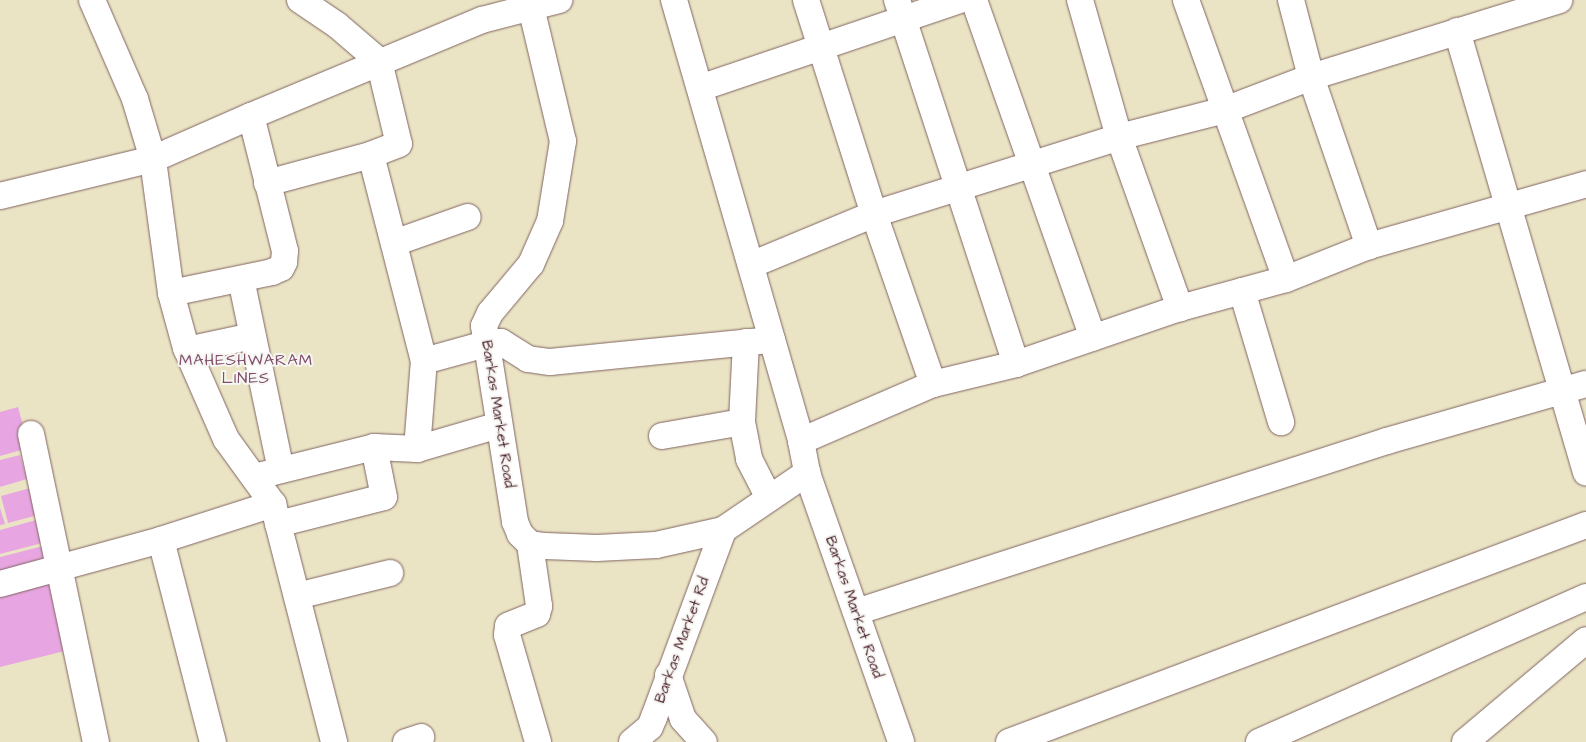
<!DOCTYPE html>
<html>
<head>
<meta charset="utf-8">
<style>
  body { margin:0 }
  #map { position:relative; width:1586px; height:742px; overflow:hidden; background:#eae4c5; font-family:"Architects Daughter",sans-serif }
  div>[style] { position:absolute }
  .building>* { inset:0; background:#e7a6e1 }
  .roads { filter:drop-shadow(0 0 1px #826461) drop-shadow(0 0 1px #826461) }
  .minor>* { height:26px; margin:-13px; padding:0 13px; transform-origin:13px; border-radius:13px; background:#fff }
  span { translate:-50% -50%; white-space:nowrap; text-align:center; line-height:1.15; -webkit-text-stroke:4px #f6f6f2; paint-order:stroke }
  .street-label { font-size:15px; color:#4a1f2b }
  .neighbourhood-label { font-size:16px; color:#814e6b; letter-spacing:1px }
</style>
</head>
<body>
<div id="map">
  <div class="building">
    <i style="clip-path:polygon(18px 407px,29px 448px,0 456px,0 412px)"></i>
    <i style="clip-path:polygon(20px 455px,27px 479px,0 487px,0 460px)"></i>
    <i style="clip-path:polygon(34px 487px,42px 514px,8px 523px,1px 496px)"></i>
    <i style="clip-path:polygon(0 508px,5px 524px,0 525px)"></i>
    <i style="clip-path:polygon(40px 519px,46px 542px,0 554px,0 530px)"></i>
    <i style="clip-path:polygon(47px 545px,53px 568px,0 582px,0 557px)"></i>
    <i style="clip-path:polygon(52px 578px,69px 650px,0 667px,0 590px)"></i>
  </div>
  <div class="roads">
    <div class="minor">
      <i style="left:300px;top:0;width:45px;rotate:34deg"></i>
      <i style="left:337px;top:25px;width:55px;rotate:40.6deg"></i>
      <i style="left:379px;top:61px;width:85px;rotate:76.5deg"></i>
      <i style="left:399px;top:144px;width:30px;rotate:159deg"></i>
      <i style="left:674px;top:0;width:459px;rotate:73.9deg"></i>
      <i style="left:801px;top:441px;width:33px;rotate:79deg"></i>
      <i style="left:807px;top:473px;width:285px;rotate:70.7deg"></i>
      <i style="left:806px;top:0;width:225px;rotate:72.4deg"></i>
      <i style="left:874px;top:214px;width:180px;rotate:70.9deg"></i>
      <i style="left:897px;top:0;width:383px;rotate:71.9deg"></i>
      <i style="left:974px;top:0;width:358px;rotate:70.6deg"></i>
      <i style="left:1080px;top:0;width:142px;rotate:74.1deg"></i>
      <i style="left:1119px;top:137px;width:182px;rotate:70.4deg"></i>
      <i style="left:1186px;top:0;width:296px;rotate:70.3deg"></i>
      <i style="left:1291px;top:0;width:80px;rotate:75.4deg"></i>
      <i style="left:1311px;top:77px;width:179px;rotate:71.1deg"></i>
      <i style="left:531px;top:7px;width:138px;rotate:76.6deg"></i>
      <i style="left:563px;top:141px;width:81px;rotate:99.2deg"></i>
      <i style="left:550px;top:221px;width:47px;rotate:113.8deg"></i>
      <i style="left:531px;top:264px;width:64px;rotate:129.9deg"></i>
      <i style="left:490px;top:313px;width:14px;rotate:115deg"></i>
      <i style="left:484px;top:326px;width:198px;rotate:81deg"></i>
      <i style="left:515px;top:522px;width:13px;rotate:67deg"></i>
      <i style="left:520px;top:534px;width:14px;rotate:45deg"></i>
      <i style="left:530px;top:544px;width:15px;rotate:8deg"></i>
      <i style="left:545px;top:546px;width:52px;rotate:2.2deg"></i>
      <i style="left:597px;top:548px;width:59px;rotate:-2.9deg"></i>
      <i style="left:656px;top:545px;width:69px;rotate:-12.6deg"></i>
      <i style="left:723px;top:530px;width:102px;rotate:-34.2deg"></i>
      <i style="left:1457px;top:31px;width:460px;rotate:73.7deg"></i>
      <i style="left:700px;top:88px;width:274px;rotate:-18.7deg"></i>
      <i style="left:267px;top:183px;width:108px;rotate:-15.1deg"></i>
      <i style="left:371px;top:155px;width:213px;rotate:75.6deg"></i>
      <i style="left:424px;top:361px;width:72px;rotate:-15.4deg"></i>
      <i style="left:493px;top:342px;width:8px"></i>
      <i style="left:501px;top:342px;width:32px;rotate:32deg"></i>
      <i style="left:528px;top:359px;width:22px;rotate:8deg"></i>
      <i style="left:550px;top:362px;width:223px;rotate:-5.7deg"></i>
      <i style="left:0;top:196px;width:157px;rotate:-13.6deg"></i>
      <i style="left:153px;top:159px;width:107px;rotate:-23.7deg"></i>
      <i style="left:394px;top:243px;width:78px;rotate:-19.4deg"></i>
      <i style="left:751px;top:265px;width:133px;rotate:-22.5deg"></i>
      <i style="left:874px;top:214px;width:257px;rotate:-17.4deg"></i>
      <i style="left:1119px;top:137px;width:109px;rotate:-14.3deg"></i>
      <i style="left:1225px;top:110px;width:92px;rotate:-21deg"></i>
      <i style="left:1311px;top:77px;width:260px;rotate:-17.2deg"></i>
      <i style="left:241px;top:279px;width:195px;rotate:78.2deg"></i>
      <i style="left:1242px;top:291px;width:137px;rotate:73.4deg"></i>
      <i style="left:171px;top:293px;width:103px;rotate:-11.7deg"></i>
      <i style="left:272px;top:272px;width:10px;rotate:-24deg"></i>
      <i style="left:281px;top:268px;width:7px;rotate:-63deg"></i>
      <i style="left:284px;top:262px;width:11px;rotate:-85deg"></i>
      <i style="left:285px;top:251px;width:139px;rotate:-104.1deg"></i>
      <i style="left:251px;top:116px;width:250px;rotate:-22.6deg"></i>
      <i style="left:482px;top:20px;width:80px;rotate:-14.6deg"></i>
      <i style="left:746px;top:342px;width:80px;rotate:92.9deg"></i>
      <i style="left:742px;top:422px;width:38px;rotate:79deg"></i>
      <i style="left:749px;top:459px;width:44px;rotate:62.9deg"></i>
      <i style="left:187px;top:350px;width:67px;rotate:-12deg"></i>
      <i style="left:31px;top:434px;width:315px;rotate:78.1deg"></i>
      <i style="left:662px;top:436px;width:81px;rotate:-9.9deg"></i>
      <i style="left:801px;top:441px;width:144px;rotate:-23.4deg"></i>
      <i style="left:933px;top:384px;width:85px;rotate:-13.5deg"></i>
      <i style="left:1016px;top:364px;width:173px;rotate:-18.9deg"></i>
      <i style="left:1180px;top:308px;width:110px;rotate:-15.3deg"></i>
      <i style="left:1286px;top:279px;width:89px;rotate:-21.7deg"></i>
      <i style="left:1369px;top:246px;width:226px;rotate:-15.9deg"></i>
      <i style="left:417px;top:449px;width:85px;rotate:-16.3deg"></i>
      <i style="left:254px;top:477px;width:124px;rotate:-14deg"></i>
      <i style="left:374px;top:447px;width:43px;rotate:2.7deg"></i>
      <i style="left:417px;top:449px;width:88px;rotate:-85.5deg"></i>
      <i style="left:273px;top:504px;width:246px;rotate:75.6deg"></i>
      <i style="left:278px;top:524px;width:109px;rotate:-14.3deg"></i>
      <i style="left:384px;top:497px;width:51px;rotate:-101.3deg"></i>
      <i style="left:161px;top:540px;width:209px;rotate:75.6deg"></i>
      <i style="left:530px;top:544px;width:63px;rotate:81.7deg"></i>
      <i style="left:539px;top:606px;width:8px;rotate:104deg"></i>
      <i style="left:537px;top:614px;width:31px;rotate:158deg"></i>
      <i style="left:508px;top:626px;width:9px;rotate:96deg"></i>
      <i style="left:507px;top:635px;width:111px;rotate:73.8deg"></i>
      <i style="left:0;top:584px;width:167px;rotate:-15.3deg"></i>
      <i style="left:161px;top:540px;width:118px;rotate:-17.8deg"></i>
      <i style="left:273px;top:504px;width:80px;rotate:-125.9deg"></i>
      <i style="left:226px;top:439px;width:99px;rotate:-113.7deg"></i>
      <i style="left:186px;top:348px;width:57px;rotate:-105.3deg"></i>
      <i style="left:171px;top:293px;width:135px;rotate:-97.7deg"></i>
      <i style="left:153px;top:159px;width:63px;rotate:-106.7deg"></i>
      <i style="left:135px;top:99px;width:108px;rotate:-113.5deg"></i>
      <i style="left:297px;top:596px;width:96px;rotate:-13.9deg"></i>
      <i style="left:856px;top:612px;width:558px;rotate:-17.85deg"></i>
      <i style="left:1387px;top:441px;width:207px;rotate:-16deg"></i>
      <i style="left:668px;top:675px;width:46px;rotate:71.2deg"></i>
      <i style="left:683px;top:719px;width:31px;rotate:48deg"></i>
      <i style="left:406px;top:742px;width:16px;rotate:-18deg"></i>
      <i style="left:632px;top:742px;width:23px;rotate:-40deg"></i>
      <i style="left:650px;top:727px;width:11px;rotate:-68deg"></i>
      <i style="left:654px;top:717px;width:199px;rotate:-69.7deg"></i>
      <i style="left:1009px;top:742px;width:616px;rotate:-20.61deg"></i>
      <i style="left:1259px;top:742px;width:358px;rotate:-23.9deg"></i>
      <i style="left:1465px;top:742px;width:158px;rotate:-40.1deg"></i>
    </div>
  </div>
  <div class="street-label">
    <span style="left:498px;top:414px;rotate:81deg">Barkas Market Road</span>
    <span style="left:854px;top:607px;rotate:71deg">Barkas Market Road</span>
    <span style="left:682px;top:640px;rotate:-70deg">Barkas Market Rd</span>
  </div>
  <div class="neighbourhood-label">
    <span style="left:246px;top:369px">MAHESHWARAM<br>LINES</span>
  </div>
</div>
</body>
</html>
